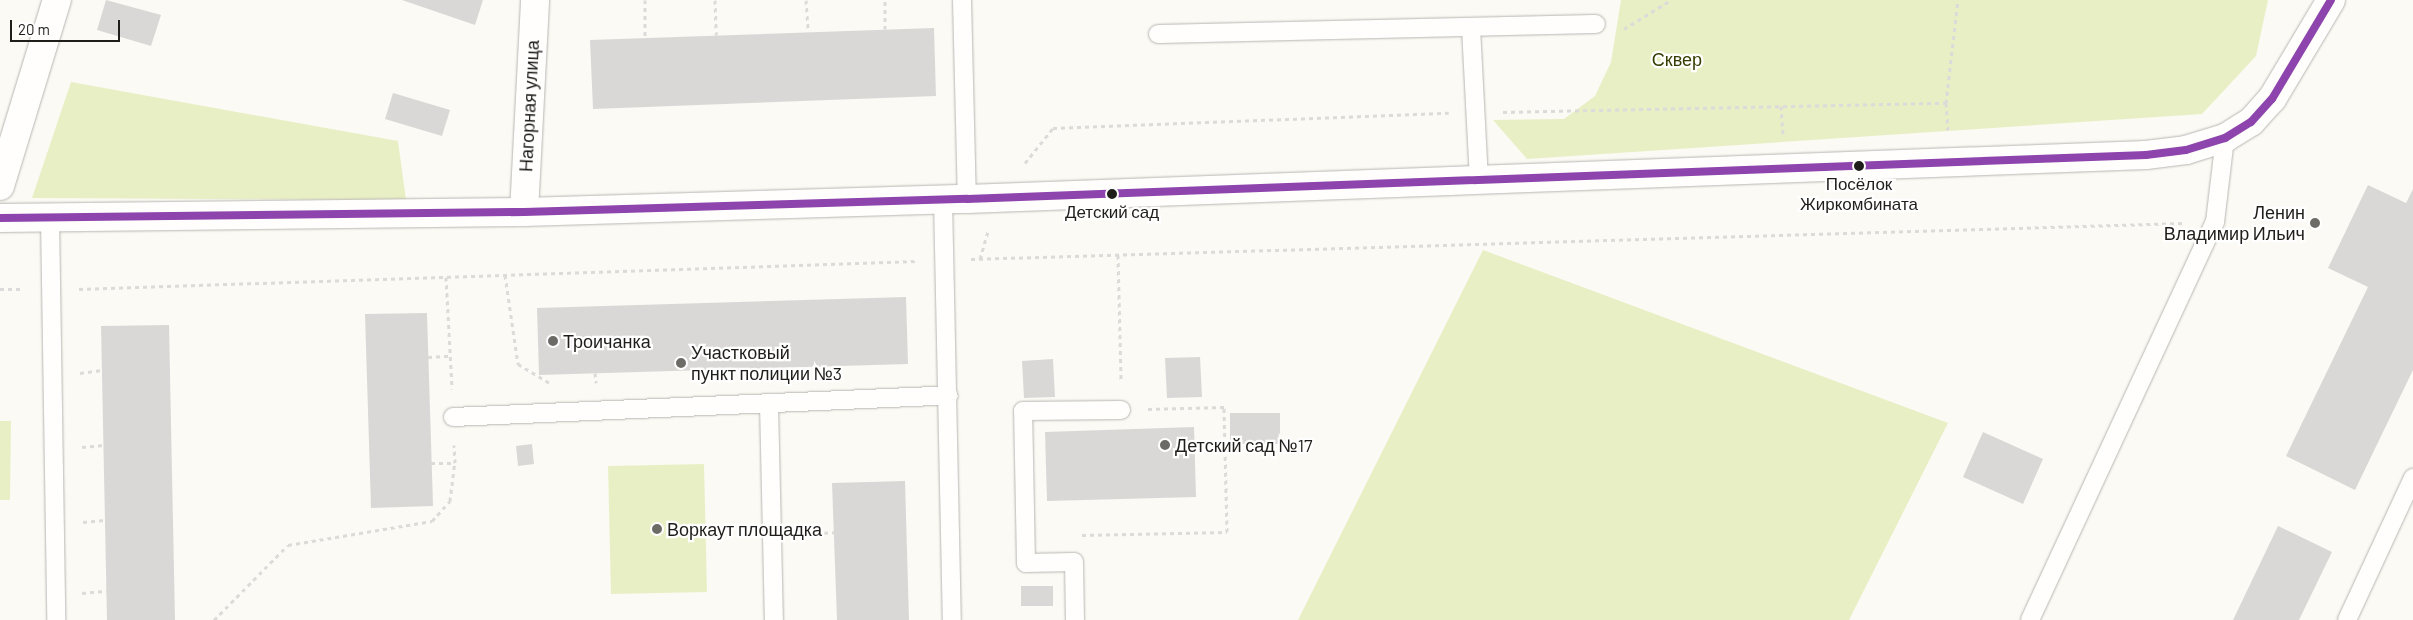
<!DOCTYPE html>
<html>
<head>
<meta charset="utf-8">
<style>
  body { margin:0 }
  #map { position:relative; width:2413px; height:620px; overflow:hidden; background:#fcfaf4; font-family:Barlow,sans-serif }
  div>[style] { position:absolute }
  .green>* { inset:0; background:#e9efc5 }
  .building>* { inset:0; background:#dad8d7 }
  .path>* { height:3px; margin-top:-1.5px; transform-origin:0; background:repeating-linear-gradient(90deg,#dcdbd9 0 4px,transparent 0 8px) }
  .roads { filter:drop-shadow(0 0 1px #b8b6b2) drop-shadow(0 0 1px #b8b6b2) }
  .lane>* { height:18px; margin:-9px; padding:0 9px; transform-origin:9px; border-radius:9px; background:#fffefd }
  .street>* { height:28px; margin:-14px; padding:0 14px; transform-origin:14px; border-radius:14px; background:#fffefd }
  .bus-1>* { height:8px; margin:-4px; padding:0 4px; transform-origin:4px; border-radius:4px; background:#8e44ad }
  .dots>* { width:14px; height:14px; translate:-50% -50%; box-sizing:border-box; border:2px solid #fff; border-radius:50% }
  span { translate:-50% -50%; white-space:nowrap; text-align:center; line-height:1.15; -webkit-text-stroke:4.5px #fff; paint-order:stroke }
  .bus-label { font-size:17px; color:#1f1e1a }
  .park-label { font-size:18px; color:#363d00 }
  .street-label { font-size:18px; color:#1f1e1a }
  .poi-label { font-size:18px; color:#1f1e1a }
  .right { translate:-100% -50%; text-align:right }
  .left { translate:0 -50%; text-align:left }
  .scale { position:absolute; left:10px; top:20px; width:110px; height:22px; box-sizing:border-box; border:2px solid #1f1e1a; border-top:0; padding-left:6px; font-size:15px; line-height:18px; white-space:nowrap; color:#1f1e1a; -webkit-text-stroke:4px #fff; paint-order:stroke }
</style>
</head>
<body>
<div id="map">
  <div class="green">
    <i style="clip-path:polygon(1621px 0,2268px 0,2256px 56px,2202px 114px,1527px 159px,1493px 120px,1564px 119px,1595px 96px,1611px 62px)"></i>
    <i style="clip-path:polygon(71px 82px,398px 141px,406px 200px,32px 198px)"></i>
    <i style="clip-path:polygon(1483px 250px,1948px 423px,1849px 620px,1298px 620px)"></i>
    <i style="clip-path:polygon(0 421px,11px 421px,10px 500px,0 500px)"></i>
    <i style="clip-path:polygon(704px 464px,707px 592px,611px 594px,608px 466px)"></i>
  </div>
  <div class="building">
    <i style="clip-path:polygon(106px 0,161px 15px,151px 46px,97px 30px)"></i>
    <i style="clip-path:polygon(402px 0,483px 0,475px 25px)"></i>
    <i style="clip-path:polygon(934px 28px,936px 96px,593px 109px,590px 40px)"></i>
    <i style="clip-path:polygon(393px 93px,450px 110px,442px 136px,385px 119px)"></i>
    <i style="clip-path:polygon(2368px 185px,2406px 203px,2413px 189px,2413px 370px,2355px 490px,2286px 456px,2368px 287px,2328px 268px)"></i>
    <i style="clip-path:polygon(906px 297px,908px 364px,539px 375px,537px 308px)"></i>
    <i style="clip-path:polygon(427px 313px,433px 506px,371px 508px,365px 314px)"></i>
    <i style="clip-path:polygon(169px 325px,175px 620px,107px 620px,101px 326px)"></i>
    <i style="clip-path:polygon(1200px 357px,1202px 397px,1167px 398px,1165px 358px)"></i>
    <i style="clip-path:polygon(1053px 359px,1055px 397px,1024px 398px,1022px 361px)"></i>
    <i style="clip-path:polygon(1230px 413px,1280px 413px,1280px 444px,1230px 444px)"></i>
    <i style="clip-path:polygon(1194px 427px,1196px 497px,1047px 501px,1045px 432px)"></i>
    <i style="clip-path:polygon(1983px 432px,2043px 459px,2023px 504px,1963px 477px)"></i>
    <i style="clip-path:polygon(532px 444px,534px 464px,518px 466px,516px 446px)"></i>
    <i style="clip-path:polygon(905px 481px,909px 620px,837px 620px,832px 483px)"></i>
    <i style="clip-path:polygon(2278px 526px,2332px 552px,2299px 620px,2233px 620px)"></i>
    <i style="clip-path:polygon(1021px 586px,1053px 586px,1053px 606px,1021px 606px)"></i>
  </div>
  <div class="path">
    <i style="left:645px;top:0;width:38px;rotate:90deg"></i>
    <i style="left:715px;top:0;width:35px;rotate:88deg"></i>
    <i style="left:806px;top:0;width:32px;rotate:86deg"></i>
    <i style="left:885px;top:29px;width:29px;rotate:-90deg"></i>
    <i style="left:1624px;top:29px;width:55px;rotate:-31.7deg"></i>
    <i style="left:1946px;top:103px;width:27px;rotate:86deg"></i>
    <i style="left:1781px;top:106px;width:30px;rotate:86deg"></i>
    <i style="left:1503px;top:112px;width:443px;rotate:-1.2deg"></i>
    <i style="left:1946px;top:103px;width:104px;rotate:-83.4deg"></i>
    <i style="left:1025px;top:163px;width:45px;rotate:-51.3deg"></i>
    <i style="left:1053px;top:128px;width:396px;rotate:-2.2deg"></i>
    <i style="left:1118px;top:255px;width:127px;rotate:88.6deg"></i>
    <i style="left:971px;top:259px;width:1214px;rotate:-1.7deg"></i>
    <i style="left:980px;top:259px;width:29px;rotate:-74deg"></i>
    <i style="left:505px;top:275px;width:90px;rotate:81.7deg"></i>
    <i style="left:518px;top:364px;width:37px;rotate:31deg"></i>
    <i style="left:446px;top:277px;width:112px;rotate:86.9deg"></i>
    <i style="left:0;top:289px;width:23px"></i>
    <i style="left:79px;top:289px;width:838px;rotate:-1.91deg"></i>
    <i style="left:428px;top:357px;width:22px;rotate:-3deg"></i>
    <i style="left:80px;top:373px;width:22px;rotate:-8deg"></i>
    <i style="left:595px;top:373px;width:10px;rotate:84deg"></i>
    <i style="left:82px;top:447px;width:22px;rotate:-5deg"></i>
    <i style="left:431px;top:463px;width:24px"></i>
    <i style="left:455px;top:463px;width:18px;rotate:-93deg"></i>
    <i style="left:83px;top:522px;width:22px;rotate:-5deg"></i>
    <i style="left:800px;top:534px;width:34px;rotate:-3deg"></i>
    <i style="left:1082px;top:535px;width:145px;rotate:-1.2deg"></i>
    <i style="left:1227px;top:532px;width:125px;rotate:-91.4deg"></i>
    <i style="left:1224px;top:407px;width:77px;rotate:178.5deg"></i>
    <i style="left:82px;top:593px;width:25px;rotate:-5deg"></i>
    <i style="left:214px;top:620px;width:105px;rotate:-45.4deg"></i>
    <i style="left:288px;top:545px;width:146px;rotate:-9.5deg"></i>
    <i style="left:432px;top:521px;width:27px;rotate:-48deg"></i>
    <i style="left:450px;top:501px;width:38px;rotate:-83deg"></i>
  </div>
  <div class="roads">
    <div class="lane">
      <i style="left:962px;top:0;width:199px;rotate:88.6deg"></i>
      <i style="left:1471px;top:28px;width:153px;rotate:87deg"></i>
      <i style="left:1158px;top:34px;width:438px;rotate:-1.3deg"></i>
      <i style="left:943px;top:200px;width:420px;rotate:88.8deg"></i>
      <i style="left:50px;top:218px;width:402px;rotate:89.1deg"></i>
      <i style="left:769px;top:404px;width:216px;rotate:88.7deg"></i>
      <i style="left:453px;top:417px;width:496px;rotate:-2.5deg"></i>
      <i style="left:1075px;top:620px;width:58px;rotate:-91deg"></i>
      <i style="left:1074px;top:562px;width:48px;rotate:178.8deg"></i>
      <i style="left:1026px;top:563px;width:152px;rotate:-91.1deg"></i>
      <i style="left:1023px;top:411px;width:98px;rotate:-0.6deg"></i>
      <i style="left:2030px;top:620px;width:439px;rotate:-65.1deg"></i>
      <i style="left:2215px;top:222px;width:85px;rotate:-83.2deg"></i>
      <i style="left:2347px;top:620px;width:157px;rotate:-65.1deg"></i>
    </div>
    <div class="street">
      <i style="left:0;top:186px;width:195px;rotate:-73deg"></i>
      <i style="left:524px;top:212px;width:212px;rotate:-87deg"></i>
      <i style="left:0;top:218px;width:524px;rotate:-0.66deg"></i>
      <i style="left:524px;top:212px;width:443px;rotate:-1.7deg"></i>
      <i style="left:967px;top:199px;width:1180px;rotate:-2.14deg"></i>
      <i style="left:2146px;top:155px;width:40px;rotate:-7.1deg"></i>
      <i style="left:2186px;top:150px;width:41px;rotate:-17.1deg"></i>
      <i style="left:2225px;top:138px;width:31px;rotate:-32deg"></i>
      <i style="left:2251px;top:122px;width:31px;rotate:-48deg"></i>
      <i style="left:2272px;top:99px;width:115px;rotate:-59.2deg"></i>
    </div>
  </div>
  <div class="bus-1">
    <i style="left:0;top:218px;width:524px;rotate:-0.66deg"></i>
    <i style="left:524px;top:212px;width:443px;rotate:-1.7deg"></i>
    <i style="left:967px;top:199px;width:1180px;rotate:-2.14deg"></i>
    <i style="left:2146px;top:155px;width:40px;rotate:-7.1deg"></i>
    <i style="left:2186px;top:150px;width:41px;rotate:-17.1deg"></i>
    <i style="left:2225px;top:138px;width:31px;rotate:-32deg"></i>
    <i style="left:2251px;top:122px;width:31px;rotate:-48deg"></i>
    <i style="left:2272px;top:99px;width:115px;rotate:-59.2deg"></i>
  </div>
  <div class="dots">
    <i style="left:1859px;top:166px;background:#1f1e1a"></i>
    <i style="left:1112px;top:194px;background:#1f1e1a"></i>
    <i style="left:2315px;top:223px;background:#6c6b66"></i>
    <i style="left:553px;top:341px;background:#6c6b66"></i>
    <i style="left:681px;top:363px;background:#6c6b66"></i>
    <i style="left:1165px;top:445px;background:#6c6b66"></i>
    <i style="left:657px;top:529px;background:#6c6b66"></i>
  </div>
  <div class="bus-label">
    <span style="left:1859px;top:194px">Посёлок<br>Жиркомбината</span>
    <span style="left:1112px;top:212px">Детский сад</span>
  </div>
  <div class="park-label">
    <span style="left:1677px;top:59px">Сквер</span>
  </div>
  <div class="street-label">
    <span style="left:529px;top:106px;rotate:-87deg">Нагорная улица</span>
  </div>
  <div class="poi-label">
    <span class="right" style="left:2305px;top:223px">Ленин<br>Владимир Ильич</span>
    <span class="left" style="left:563px;top:341px">Троичанка</span>
    <span class="left" style="left:691px;top:363px">Участковый<br>пункт полиции №3</span>
    <span class="left" style="left:1175px;top:445px">Детский сад №17</span>
    <span class="left" style="left:667px;top:529px">Воркаут площадка</span>
  </div>
  <div class="scale">20 m</div>
</div>
</body>
</html>
